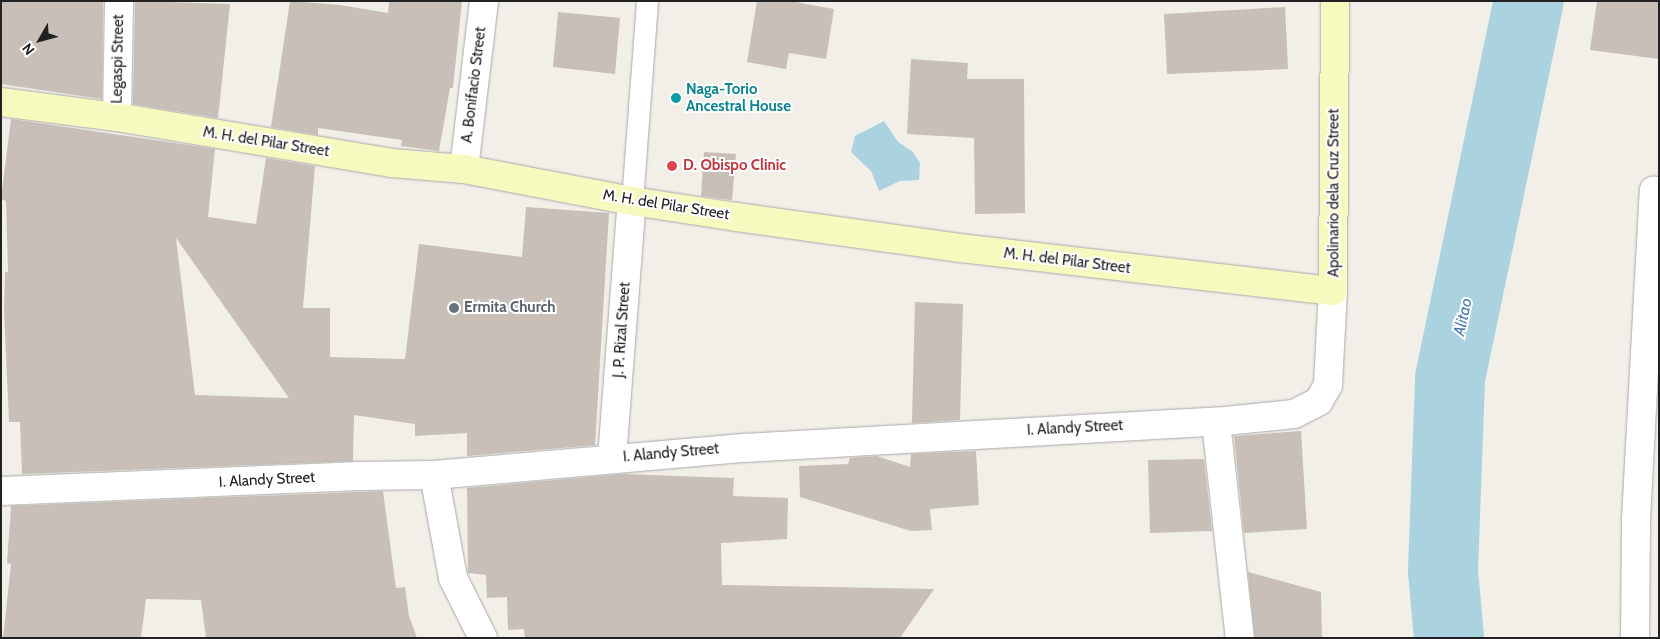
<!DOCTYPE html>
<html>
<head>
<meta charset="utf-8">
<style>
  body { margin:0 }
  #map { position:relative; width:1660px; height:639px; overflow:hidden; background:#f2efe9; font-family:Cabin,sans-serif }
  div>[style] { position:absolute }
  .water>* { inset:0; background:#aad3df }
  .river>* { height:70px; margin:-35px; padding:0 35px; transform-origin:35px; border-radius:35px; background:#aad3df }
  .building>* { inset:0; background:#c7bfb8 }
  .roads { filter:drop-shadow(0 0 1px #a9a9a9) drop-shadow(0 0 1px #a9a9a9) }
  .service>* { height:21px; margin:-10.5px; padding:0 10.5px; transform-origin:10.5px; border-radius:10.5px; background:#fff }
  .minor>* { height:28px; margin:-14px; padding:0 14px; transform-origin:14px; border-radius:14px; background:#fff }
  .secondary>* { height:28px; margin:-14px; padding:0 14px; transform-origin:14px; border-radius:14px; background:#f7fabf }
  .dots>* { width:14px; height:14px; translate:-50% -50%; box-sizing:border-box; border:2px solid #fff; border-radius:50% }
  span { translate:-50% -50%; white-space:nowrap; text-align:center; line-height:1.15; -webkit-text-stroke:4px #fff; paint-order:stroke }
  .street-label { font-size:15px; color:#222 }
  .culture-label { font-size:15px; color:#0d838f; font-weight:700 }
  .left { translate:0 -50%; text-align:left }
  .health-label { font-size:15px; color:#be3a42; font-weight:700 }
  .worship-label { font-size:15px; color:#5b616d; font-weight:700 }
  .water-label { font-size:16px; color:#4a7aab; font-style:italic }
  .frame { position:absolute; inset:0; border:2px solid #222; pointer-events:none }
  .north { position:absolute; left:15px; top:15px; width:50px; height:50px; -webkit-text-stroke:4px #fff; paint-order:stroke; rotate:232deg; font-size:14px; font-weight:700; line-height:20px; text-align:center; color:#222 }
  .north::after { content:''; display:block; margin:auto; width:18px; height:22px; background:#222; clip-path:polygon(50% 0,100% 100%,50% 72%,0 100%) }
</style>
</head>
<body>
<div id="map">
  <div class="water">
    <i style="clip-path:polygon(884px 121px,898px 142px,912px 151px,920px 163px,919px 180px,900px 181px,879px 191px,871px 171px,851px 152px,855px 136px)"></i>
  </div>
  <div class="river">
    <i style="left:1449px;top:638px;width:67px;rotate:-95.1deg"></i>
    <i style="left:1443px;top:571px;width:193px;rotate:-87.9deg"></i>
    <i style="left:1450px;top:378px;width:385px;rotate:-78.2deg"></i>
  </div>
  <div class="building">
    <i style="clip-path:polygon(1px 1px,103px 1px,102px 99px,1px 84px)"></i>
    <i style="clip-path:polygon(135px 1px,230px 4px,218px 118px,133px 104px)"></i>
    <i style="clip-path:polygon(290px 1px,340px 5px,388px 13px,389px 1px,462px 1px,453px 88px,450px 88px,439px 151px,401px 146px,402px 140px,318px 128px,318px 135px,271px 127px)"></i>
    <i style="clip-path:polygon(757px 1px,790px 1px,834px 9px,826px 59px,789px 53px,786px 69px,747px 62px)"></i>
    <i style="clip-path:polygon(1597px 1px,1659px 1px,1659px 59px,1590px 50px)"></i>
    <i style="clip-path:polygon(1285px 7px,1288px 69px,1167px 74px,1164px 14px)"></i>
    <i style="clip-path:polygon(558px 12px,620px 18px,615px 74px,553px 67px)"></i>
    <i style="clip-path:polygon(911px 59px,968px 63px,967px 79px,1024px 79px,1025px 213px,975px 214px,974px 138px,907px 134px)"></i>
    <i style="clip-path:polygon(evenodd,11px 119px,215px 149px,208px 217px,256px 224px,266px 158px,315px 166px,303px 308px,330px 308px,330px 357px,405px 359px,419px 244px,522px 257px,526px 207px,609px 213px,595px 445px,467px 456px,467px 433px,415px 436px,415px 424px,354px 415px,353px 461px,22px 474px,20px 422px,9px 422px,4px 310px,5px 272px,8px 272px,6px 201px,1px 199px,11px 119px,176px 238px,289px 398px,195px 395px,176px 238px)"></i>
    <i style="clip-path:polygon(704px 152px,736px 154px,732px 200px,701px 196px)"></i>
    <i style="clip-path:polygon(915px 302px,963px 304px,960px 420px,912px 423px)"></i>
    <i style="clip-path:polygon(1301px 431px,1307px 529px,1244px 533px,1234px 436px)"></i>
    <i style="clip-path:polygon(976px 451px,979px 505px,930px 509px,932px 530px,911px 531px,800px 497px,799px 466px,848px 464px,850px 458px,877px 456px,910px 467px,911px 454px)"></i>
    <i style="clip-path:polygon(1204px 459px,1212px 531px,1150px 533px,1148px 460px)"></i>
    <i style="clip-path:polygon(623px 474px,734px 478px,733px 496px,788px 498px,787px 539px,721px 543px,722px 585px,934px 589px,900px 638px,525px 638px,524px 629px,508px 630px,507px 597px,487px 598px,486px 575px,468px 573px,467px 488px)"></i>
    <i style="clip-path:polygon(383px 491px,396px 588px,405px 587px,409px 616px,417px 638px,206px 638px,201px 600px,146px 599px,141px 638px,3px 638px,11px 564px,7px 563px,11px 506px)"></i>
    <i style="clip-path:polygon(1248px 572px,1321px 592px,1322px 638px,1255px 638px)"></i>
  </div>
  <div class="roads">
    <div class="service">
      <i style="left:632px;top:201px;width:201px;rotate:-85.7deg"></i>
    </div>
    <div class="minor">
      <i style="left:117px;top:117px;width:116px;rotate:-89deg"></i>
      <i style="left:464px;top:169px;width:169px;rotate:-83.2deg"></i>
      <i style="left:1216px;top:422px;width:217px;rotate:83.7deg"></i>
      <i style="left:612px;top:458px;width:258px;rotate:-85.6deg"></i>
      <i style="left:434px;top:475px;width:105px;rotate:79.5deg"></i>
      <i style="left:453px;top:578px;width:67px;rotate:63.4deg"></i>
      <i style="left:1px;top:491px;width:359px;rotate:-2.4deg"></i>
      <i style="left:360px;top:476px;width:74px;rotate:-0.8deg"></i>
      <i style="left:434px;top:475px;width:311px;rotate:-5deg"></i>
      <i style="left:744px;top:448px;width:473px;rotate:-3.2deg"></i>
      <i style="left:1216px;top:422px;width:78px;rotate:-5.9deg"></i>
      <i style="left:1294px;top:414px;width:28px;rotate:-27deg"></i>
      <i style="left:1319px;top:401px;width:18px;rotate:-61deg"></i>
      <i style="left:1328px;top:385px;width:94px;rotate:-87deg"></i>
      <i style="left:1635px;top:638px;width:119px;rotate:-89.5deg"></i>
      <i style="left:1636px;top:519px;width:329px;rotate:-86.9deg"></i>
    </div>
    <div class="secondary">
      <i style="left:1px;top:102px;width:117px;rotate:7.4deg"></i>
      <i style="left:117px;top:117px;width:278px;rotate:9.5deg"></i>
      <i style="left:391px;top:163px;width:73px;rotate:4.7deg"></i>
      <i style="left:464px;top:169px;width:171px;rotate:10.8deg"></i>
      <i style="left:632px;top:201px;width:106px;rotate:8.7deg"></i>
      <i style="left:737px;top:217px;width:225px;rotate:7.9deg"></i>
      <i style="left:960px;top:248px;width:375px;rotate:6.6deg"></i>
      <i style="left:1333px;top:291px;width:290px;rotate:-89.6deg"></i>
    </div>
  </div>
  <div class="dots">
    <i style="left:676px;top:98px;background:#0f9aa8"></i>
    <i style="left:672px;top:166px;background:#e0444e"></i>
    <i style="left:454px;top:308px;background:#6b7280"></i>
  </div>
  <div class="street-label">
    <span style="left:118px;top:59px;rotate:-89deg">Legaspi Street</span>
    <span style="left:474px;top:85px;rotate:-83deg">A. Bonifacio Street</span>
    <span style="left:266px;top:142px;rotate:9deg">M. H. del Pilar Street</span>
    <span style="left:1334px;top:193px;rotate:-90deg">Apolinario dela Cruz Street</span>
    <span style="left:666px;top:205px;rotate:9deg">M. H. del Pilar Street</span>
    <span style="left:1067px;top:261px;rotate:7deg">M. H. del Pilar Street</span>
    <span style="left:622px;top:330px;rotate:-86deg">J. P. Rizal Street</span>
    <span style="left:1075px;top:428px;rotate:-3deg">I. Alandy Street</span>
    <span style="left:671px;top:453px;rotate:-5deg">I. Alandy Street</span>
    <span style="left:267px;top:480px;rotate:-3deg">I. Alandy Street</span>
  </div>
  <div class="culture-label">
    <span class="left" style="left:686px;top:98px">Naga-Torio<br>Ancestral House</span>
  </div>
  <div class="health-label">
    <span class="left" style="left:683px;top:166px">D. Obispo Clinic</span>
  </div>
  <div class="worship-label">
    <span class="left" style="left:464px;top:308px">Ermita Church</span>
  </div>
  <div class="water-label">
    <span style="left:1463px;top:317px;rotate:-78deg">Alitao</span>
  </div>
  <div class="frame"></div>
  <div class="north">N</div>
</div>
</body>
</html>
